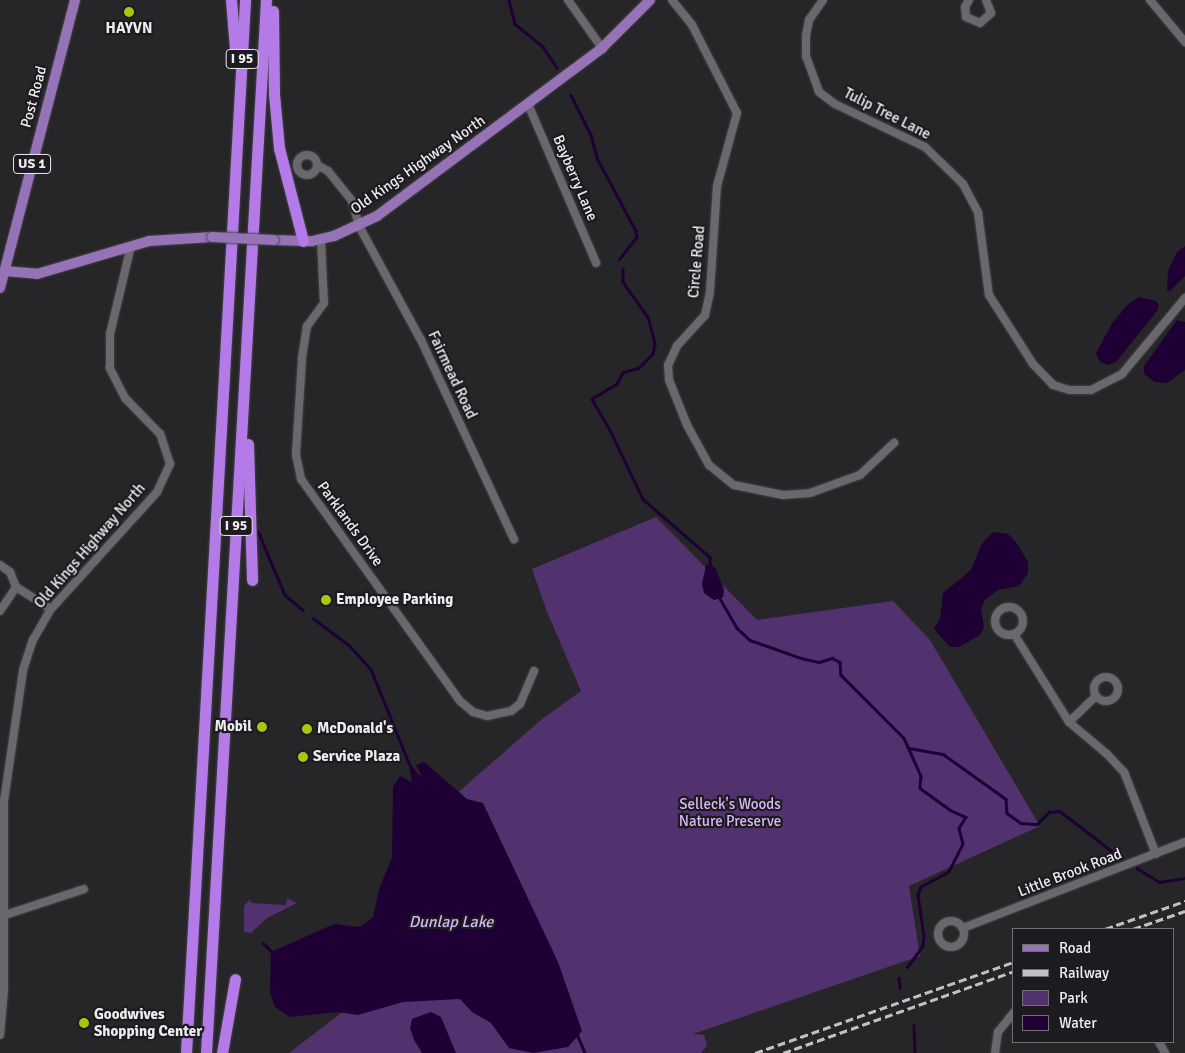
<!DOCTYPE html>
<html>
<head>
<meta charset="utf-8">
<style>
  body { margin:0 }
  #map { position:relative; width:1185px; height:1053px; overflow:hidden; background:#262528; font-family:Signika,sans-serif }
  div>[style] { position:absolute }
  .green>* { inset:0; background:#52326e }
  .water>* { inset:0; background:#1e0034 }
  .stream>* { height:2.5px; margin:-1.25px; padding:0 1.25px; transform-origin:1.25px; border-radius:1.25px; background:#1e0034 }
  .roads { filter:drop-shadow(0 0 1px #444346) drop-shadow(0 0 1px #444346) }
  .minor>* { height:8px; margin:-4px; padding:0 4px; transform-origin:4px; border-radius:4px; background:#6a686c }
  .minor>.ring { margin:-4px; padding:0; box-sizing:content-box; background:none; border:8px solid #6a686c; border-radius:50% }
  .major>* { height:10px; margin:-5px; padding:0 5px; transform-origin:5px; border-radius:5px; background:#9673b6 }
  .highway>* { height:11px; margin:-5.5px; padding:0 5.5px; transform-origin:5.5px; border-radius:5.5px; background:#b37ae8 }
  .rail>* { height:2.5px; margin-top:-1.25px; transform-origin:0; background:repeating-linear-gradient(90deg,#c1c0c2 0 8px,transparent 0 12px) }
  .bridges { filter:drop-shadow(0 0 1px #444346) drop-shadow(0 0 1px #444346) }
  .major-bridge>* { height:10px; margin:-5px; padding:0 5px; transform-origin:5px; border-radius:5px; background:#9673b6 }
  .dots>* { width:14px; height:14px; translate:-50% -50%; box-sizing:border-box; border:2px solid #1d1b1f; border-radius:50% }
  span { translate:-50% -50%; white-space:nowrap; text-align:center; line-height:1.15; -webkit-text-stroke:4.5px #1d1b1f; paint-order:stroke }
  .shield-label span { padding:1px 4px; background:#1d1b1f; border:1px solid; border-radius:4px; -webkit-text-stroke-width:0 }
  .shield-label { font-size:14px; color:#edecee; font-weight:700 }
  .poi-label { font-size:15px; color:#edecee; font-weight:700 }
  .left { translate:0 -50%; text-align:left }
  .right { translate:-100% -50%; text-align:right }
  .street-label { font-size:15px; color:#edecee }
  .park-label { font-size:15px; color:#d7b8f7 }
  .water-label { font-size:16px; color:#d4b5f4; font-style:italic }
  .legend { position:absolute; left:1012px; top:928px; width:162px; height:115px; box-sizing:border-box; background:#1d1b1f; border:1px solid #706f72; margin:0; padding:6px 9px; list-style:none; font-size:15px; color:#edecee }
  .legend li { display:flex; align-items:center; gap:10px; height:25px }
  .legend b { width:25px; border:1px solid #706f72 }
</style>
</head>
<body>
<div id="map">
  <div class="green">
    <i style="clip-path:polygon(656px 517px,757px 620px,893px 601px,930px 640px,1040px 826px,909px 886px,920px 956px,693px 1034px,704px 1035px,707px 1046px,701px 1053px,289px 1053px,436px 940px,431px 816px,542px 719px,581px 691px,547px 612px,532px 569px)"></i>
    <i style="clip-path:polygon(287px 898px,297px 903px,267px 918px,251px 933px,244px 932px,244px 906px,250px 899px,251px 903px,286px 905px)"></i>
  </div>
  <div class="water">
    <i style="clip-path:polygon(1185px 246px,1185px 276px,1170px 291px,1167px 290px,1168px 271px,1177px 252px)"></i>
    <i style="clip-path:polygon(1139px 297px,1156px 301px,1159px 306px,1157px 311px,1116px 362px,1108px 365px,1100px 362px,1096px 353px,1113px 322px,1127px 305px)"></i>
    <i style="clip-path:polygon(1177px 320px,1185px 322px,1185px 370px,1167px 383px,1155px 382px,1144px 374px,1144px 366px)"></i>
    <i style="clip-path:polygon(993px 532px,1008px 534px,1016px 542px,1028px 562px,1028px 573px,1019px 586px,998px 590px,985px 600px,981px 609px,984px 627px,980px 635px,959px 647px,950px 647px,934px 629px,940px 618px,943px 593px,971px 570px,981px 545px)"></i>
    <i style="clip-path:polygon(710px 564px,716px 569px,724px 590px,723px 597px,714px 600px,704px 593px,702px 584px,706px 565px)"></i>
    <i style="clip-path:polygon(408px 761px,418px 774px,422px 776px,416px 765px,424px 762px,467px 799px,483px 803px,558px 962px,582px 1031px,568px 1047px,533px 1053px,509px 1048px,491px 1023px,472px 1012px,460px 999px,403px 1002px,358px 1015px,338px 1012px,290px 1017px,275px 1007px,270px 993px,271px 952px,334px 924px,360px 927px,373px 917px,380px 886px,392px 858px,393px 787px,400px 776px,412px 782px)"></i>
    <i style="clip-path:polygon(431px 1012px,441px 1017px,456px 1053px,422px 1053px,414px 1040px,410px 1028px,412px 1019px)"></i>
  </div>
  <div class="stream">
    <i style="left:509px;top:0;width:25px;rotate:76deg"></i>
    <i style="left:515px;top:24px;width:36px;rotate:39deg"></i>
    <i style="left:543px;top:47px;width:25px;rotate:56deg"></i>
    <i style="left:571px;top:95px;width:45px;rotate:63.4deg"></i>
    <i style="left:591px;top:135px;width:24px;rotate:75deg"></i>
    <i style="left:597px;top:158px;width:83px;rotate:61.9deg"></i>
    <i style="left:636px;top:231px;width:6px;rotate:81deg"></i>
    <i style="left:637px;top:237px;width:28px;rotate:128deg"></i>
    <i style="left:623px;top:269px;width:13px;rotate:90deg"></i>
    <i style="left:623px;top:282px;width:43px;rotate:54.5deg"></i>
    <i style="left:648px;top:317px;width:28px;rotate:75deg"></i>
    <i style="left:655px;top:344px;width:10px;rotate:101deg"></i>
    <i style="left:653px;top:354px;width:20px;rotate:135deg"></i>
    <i style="left:639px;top:368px;width:17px;rotate:163deg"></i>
    <i style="left:623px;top:373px;width:13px;rotate:119deg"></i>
    <i style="left:617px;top:384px;width:29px;rotate:149deg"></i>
    <i style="left:592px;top:399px;width:38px;rotate:60deg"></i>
    <i style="left:611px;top:432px;width:74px;rotate:64.5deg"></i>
    <i style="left:643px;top:499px;width:89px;rotate:40.9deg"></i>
    <i style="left:710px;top:557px;width:9px;rotate:90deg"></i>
    <i style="left:258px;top:531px;width:69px;rotate:67.1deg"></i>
    <i style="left:285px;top:595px;width:23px;rotate:40deg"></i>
    <i style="left:718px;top:595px;width:38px;rotate:60deg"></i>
    <i style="left:737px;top:628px;width:18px;rotate:43deg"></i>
    <i style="left:750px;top:640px;width:54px;rotate:19.4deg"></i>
    <i style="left:801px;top:658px;width:18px;rotate:13deg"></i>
    <i style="left:819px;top:662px;width:14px;rotate:-17deg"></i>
    <i style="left:832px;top:658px;width:9px;rotate:27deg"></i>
    <i style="left:840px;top:662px;width:13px;rotate:86deg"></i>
    <i style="left:841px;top:675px;width:89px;rotate:45deg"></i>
    <i style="left:904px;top:738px;width:42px;rotate:65.9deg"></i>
    <i style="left:921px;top:776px;width:12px;rotate:95deg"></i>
    <i style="left:920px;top:788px;width:37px;rotate:36deg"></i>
    <i style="left:950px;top:810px;width:17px;rotate:24deg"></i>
    <i style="left:966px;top:817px;width:13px;rotate:122deg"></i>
    <i style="left:959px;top:828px;width:16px;rotate:76deg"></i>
    <i style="left:963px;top:844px;width:31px;rotate:117deg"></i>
    <i style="left:949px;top:872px;width:32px;rotate:152deg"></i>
    <i style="left:921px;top:887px;width:9px;rotate:111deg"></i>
    <i style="left:918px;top:895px;width:41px;rotate:81.7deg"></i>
    <i style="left:924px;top:936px;width:10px;rotate:96deg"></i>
    <i style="left:923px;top:946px;width:26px;rotate:126deg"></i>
    <i style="left:313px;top:618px;width:46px;rotate:37.1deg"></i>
    <i style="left:350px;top:646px;width:31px;rotate:48deg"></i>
    <i style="left:371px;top:669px;width:101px;rotate:68deg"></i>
    <i style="left:909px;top:748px;width:35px;rotate:10deg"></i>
    <i style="left:943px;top:754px;width:77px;rotate:35.5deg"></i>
    <i style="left:1006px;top:799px;width:14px;rotate:86deg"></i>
    <i style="left:1007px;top:813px;width:17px;rotate:36deg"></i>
    <i style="left:1021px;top:823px;width:16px;rotate:4deg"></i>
    <i style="left:1037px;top:824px;width:17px;rotate:-45deg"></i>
    <i style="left:1049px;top:812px;width:11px;rotate:-5deg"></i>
    <i style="left:1060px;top:811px;width:78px;rotate:37.7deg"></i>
    <i style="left:1137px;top:868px;width:26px;rotate:32deg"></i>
    <i style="left:1159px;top:882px;width:26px;rotate:-9deg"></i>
    <i style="left:263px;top:943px;width:14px;rotate:45deg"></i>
    <i style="left:899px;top:978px;width:10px;rotate:84deg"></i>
    <i style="left:914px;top:1025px;width:28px;rotate:88deg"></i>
    <i style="left:577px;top:1034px;width:21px;rotate:67deg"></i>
  </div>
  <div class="roads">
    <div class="minor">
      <i style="left:568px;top:0;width:59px;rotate:54.7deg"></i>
      <i style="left:672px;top:0;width:32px;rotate:51deg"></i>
      <i style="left:692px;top:25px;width:99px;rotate:62.9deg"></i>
      <i style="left:737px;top:113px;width:76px;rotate:105.3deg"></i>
      <i style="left:717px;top:186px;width:106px;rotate:93.8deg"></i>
      <i style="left:710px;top:292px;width:24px;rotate:102deg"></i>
      <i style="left:705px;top:315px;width:42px;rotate:132.1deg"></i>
      <i style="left:677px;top:346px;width:21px;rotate:115deg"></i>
      <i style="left:668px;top:365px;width:15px;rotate:86deg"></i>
      <i style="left:669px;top:380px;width:48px;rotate:68.2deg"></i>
      <i style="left:687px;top:425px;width:46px;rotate:61.2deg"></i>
      <i style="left:709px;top:465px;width:32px;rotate:39deg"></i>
      <i style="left:734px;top:485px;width:50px;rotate:11.5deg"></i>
      <i style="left:783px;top:495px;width:27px;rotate:-4deg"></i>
      <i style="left:810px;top:493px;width:53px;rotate:-19.8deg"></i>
      <i style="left:860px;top:475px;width:47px;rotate:-43.3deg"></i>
      <i style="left:823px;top:0;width:24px;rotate:125deg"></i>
      <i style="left:809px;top:20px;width:16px;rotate:101deg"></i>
      <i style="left:806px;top:36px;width:20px;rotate:90deg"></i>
      <i style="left:806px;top:56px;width:38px;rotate:70deg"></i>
      <i style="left:819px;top:92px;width:20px;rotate:37deg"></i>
      <i style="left:835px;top:104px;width:100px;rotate:25.5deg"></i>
      <i style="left:925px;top:147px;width:53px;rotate:44.2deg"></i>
      <i style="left:963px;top:184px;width:32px;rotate:62deg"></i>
      <i style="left:978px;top:212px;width:84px;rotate:82.5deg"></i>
      <i style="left:989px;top:295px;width:82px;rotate:57.5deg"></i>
      <i style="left:1033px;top:364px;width:29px;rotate:46deg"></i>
      <i style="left:1053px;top:385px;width:17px;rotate:17deg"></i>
      <i style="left:1069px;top:390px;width:22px"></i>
      <i style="left:1091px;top:390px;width:35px;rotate:-27deg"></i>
      <i style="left:1122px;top:374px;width:99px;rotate:-50.3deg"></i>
      <i style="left:969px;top:0;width:8px;rotate:120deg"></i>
      <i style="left:965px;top:7px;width:10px;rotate:84deg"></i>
      <i style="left:966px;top:17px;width:15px;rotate:23deg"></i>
      <i style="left:980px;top:23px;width:15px;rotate:-42deg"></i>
      <i style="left:991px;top:13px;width:14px;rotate:-111deg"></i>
      <i style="left:1150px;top:0;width:55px;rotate:50.2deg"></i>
      <i style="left:528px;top:104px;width:173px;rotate:66.8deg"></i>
      <i class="ring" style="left:297px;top:155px;width:12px;height:12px"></i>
      <i style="left:317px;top:165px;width:13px;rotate:29deg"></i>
      <i style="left:328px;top:171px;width:38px;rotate:51deg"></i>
      <i style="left:352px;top:201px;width:26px;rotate:74deg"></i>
      <i style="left:359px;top:226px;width:130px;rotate:61.5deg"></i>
      <i style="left:421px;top:340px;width:220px;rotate:65deg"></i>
      <i style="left:321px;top:240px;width:63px;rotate:87.3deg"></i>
      <i style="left:324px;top:303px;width:29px;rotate:126deg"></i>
      <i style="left:307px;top:326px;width:33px;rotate:99deg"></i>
      <i style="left:302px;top:359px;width:96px;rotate:93.6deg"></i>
      <i style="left:296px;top:455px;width:25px;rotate:78deg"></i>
      <i style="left:301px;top:479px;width:273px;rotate:54.4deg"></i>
      <i style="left:460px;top:701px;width:17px;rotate:40deg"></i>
      <i style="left:473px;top:712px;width:15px;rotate:16deg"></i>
      <i style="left:487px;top:716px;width:25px;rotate:-12deg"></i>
      <i style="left:511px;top:711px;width:11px;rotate:-38deg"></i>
      <i style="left:520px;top:704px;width:36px;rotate:-67deg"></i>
      <i style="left:0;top:565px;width:12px;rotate:35deg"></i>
      <i style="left:10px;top:572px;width:16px;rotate:68deg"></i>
      <i style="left:16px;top:587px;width:41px;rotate:32.2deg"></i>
      <i class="ring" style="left:995px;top:607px;width:20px;height:20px"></i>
      <i style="left:0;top:611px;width:29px;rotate:-56deg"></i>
      <i style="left:1014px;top:634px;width:104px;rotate:58deg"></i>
      <i style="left:1069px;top:722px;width:50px;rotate:40.1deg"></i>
      <i style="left:1107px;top:754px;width:25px;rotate:47deg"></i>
      <i style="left:1124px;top:772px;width:88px;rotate:68.7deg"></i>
      <i class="ring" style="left:1094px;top:677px;width:16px;height:16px"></i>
      <i style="left:1069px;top:722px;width:37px;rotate:-44deg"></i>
      <i style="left:5px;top:915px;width:83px;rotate:-18.2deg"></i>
      <i class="ring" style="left:938px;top:921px;width:18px;height:18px"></i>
      <i style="left:963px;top:928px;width:238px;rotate:-21.2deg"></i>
      <i style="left:0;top:1035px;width:45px;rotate:-84.9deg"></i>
      <i style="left:4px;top:990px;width:189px;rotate:-90deg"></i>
      <i style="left:4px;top:801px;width:132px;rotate:-81.7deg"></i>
      <i style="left:23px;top:670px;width:32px;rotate:-72deg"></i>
      <i style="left:33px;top:640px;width:36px;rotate:-60deg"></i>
      <i style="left:51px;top:609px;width:158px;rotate:-47.8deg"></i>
      <i style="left:157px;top:492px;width:31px;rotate:-65deg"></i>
      <i style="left:170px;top:464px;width:32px;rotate:-108deg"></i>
      <i style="left:160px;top:434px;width:50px;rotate:-134.2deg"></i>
      <i style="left:125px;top:398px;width:34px;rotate:-117deg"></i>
      <i style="left:110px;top:368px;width:34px;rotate:-90deg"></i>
      <i style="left:110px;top:334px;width:90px;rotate:-76.6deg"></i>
      <i style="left:1159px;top:1042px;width:13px;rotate:61deg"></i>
      <i style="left:995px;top:1053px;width:21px;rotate:-82deg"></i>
      <i style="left:998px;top:1032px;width:26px;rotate:-51deg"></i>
    </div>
    <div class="major">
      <i style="left:274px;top:240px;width:38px;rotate:2deg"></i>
      <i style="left:312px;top:241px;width:23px;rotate:-13deg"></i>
      <i style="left:334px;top:236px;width:47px;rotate:-24.9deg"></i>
      <i style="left:377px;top:216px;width:281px;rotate:-36.7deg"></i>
      <i style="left:602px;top:48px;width:68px;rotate:-45deg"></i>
      <i style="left:5px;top:271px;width:32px;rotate:5deg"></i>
      <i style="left:37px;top:274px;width:117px;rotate:-16.4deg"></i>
      <i style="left:149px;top:241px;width:63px;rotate:-3.6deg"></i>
      <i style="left:0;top:288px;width:298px;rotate:-75.4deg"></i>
    </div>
    <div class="highway">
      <i style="left:231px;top:0;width:61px;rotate:85.3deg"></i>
      <i style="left:273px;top:11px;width:83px;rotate:89.3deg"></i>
      <i style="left:274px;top:94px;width:54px;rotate:84.7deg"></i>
      <i style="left:279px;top:148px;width:96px;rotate:75.5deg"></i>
      <i style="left:248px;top:444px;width:136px;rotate:88.3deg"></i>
      <i style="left:186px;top:1053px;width:1055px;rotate:-86.79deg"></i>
      <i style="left:206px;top:1053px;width:1055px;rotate:-86.74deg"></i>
      <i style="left:222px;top:1053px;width:75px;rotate:-80deg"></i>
    </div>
  </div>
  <div class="rail">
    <i style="left:1105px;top:929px;width:85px;rotate:-19.3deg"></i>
    <i style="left:1133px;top:929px;width:55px;rotate:-19.1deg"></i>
    <i style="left:755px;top:1053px;width:275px;rotate:-19.4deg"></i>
    <i style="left:783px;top:1053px;width:245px;rotate:-19.5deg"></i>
  </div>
  <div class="bridges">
    <div class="major-bridge">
      <i style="left:212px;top:237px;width:62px;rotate:2.8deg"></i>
    </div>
  </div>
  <div class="dots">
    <i style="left:129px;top:12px;background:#adc60d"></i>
    <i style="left:326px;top:600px;background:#adc60d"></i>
    <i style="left:262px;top:727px;background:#adc60d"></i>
    <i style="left:307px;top:729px;background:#adc60d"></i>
    <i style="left:303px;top:757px;background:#adc60d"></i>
    <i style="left:84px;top:1023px;background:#adc60d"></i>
  </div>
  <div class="shield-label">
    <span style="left:242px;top:59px">I 95</span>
    <span style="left:32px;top:164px">US 1</span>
    <span style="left:236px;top:526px">I 95</span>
  </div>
  <div class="poi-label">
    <span style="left:129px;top:29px">HAYVN</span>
    <span class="left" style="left:336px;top:600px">Employee Parking</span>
    <span class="right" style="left:252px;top:727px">Mobil</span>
    <span class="left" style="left:317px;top:729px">McDonald's</span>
    <span class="left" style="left:313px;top:757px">Service Plaza</span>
    <span class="left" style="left:94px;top:1023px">Goodwives<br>Shopping Center</span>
  </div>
  <div class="street-label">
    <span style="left:34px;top:97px;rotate:-75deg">Post Road</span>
    <span style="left:887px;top:114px;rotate:27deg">Tulip Tree Lane</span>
    <span style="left:418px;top:165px;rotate:-35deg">Old Kings Highway North</span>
    <span style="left:575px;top:178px;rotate:67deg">Bayberry Lane</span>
    <span style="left:697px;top:262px;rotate:-85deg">Circle Road</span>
    <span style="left:452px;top:375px;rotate:65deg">Fairmead Road</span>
    <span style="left:350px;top:524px;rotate:54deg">Parklands Drive</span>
    <span style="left:90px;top:546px;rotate:-49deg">Old Kings Highway North</span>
    <span style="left:1070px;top:873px;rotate:-21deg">Little Brook Road</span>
  </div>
  <div class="park-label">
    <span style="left:730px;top:813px">Selleck's Woods<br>Nature Preserve</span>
  </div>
  <div class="water-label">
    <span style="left:451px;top:922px">Dunlap Lake</span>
  </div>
  <ul class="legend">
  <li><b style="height:6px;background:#9673b6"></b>Road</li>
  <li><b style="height:6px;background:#c1c0c2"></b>Railway</li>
  <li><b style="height:14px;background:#52326e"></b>Park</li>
  <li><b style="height:14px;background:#1e0034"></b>Water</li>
  </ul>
</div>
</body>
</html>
